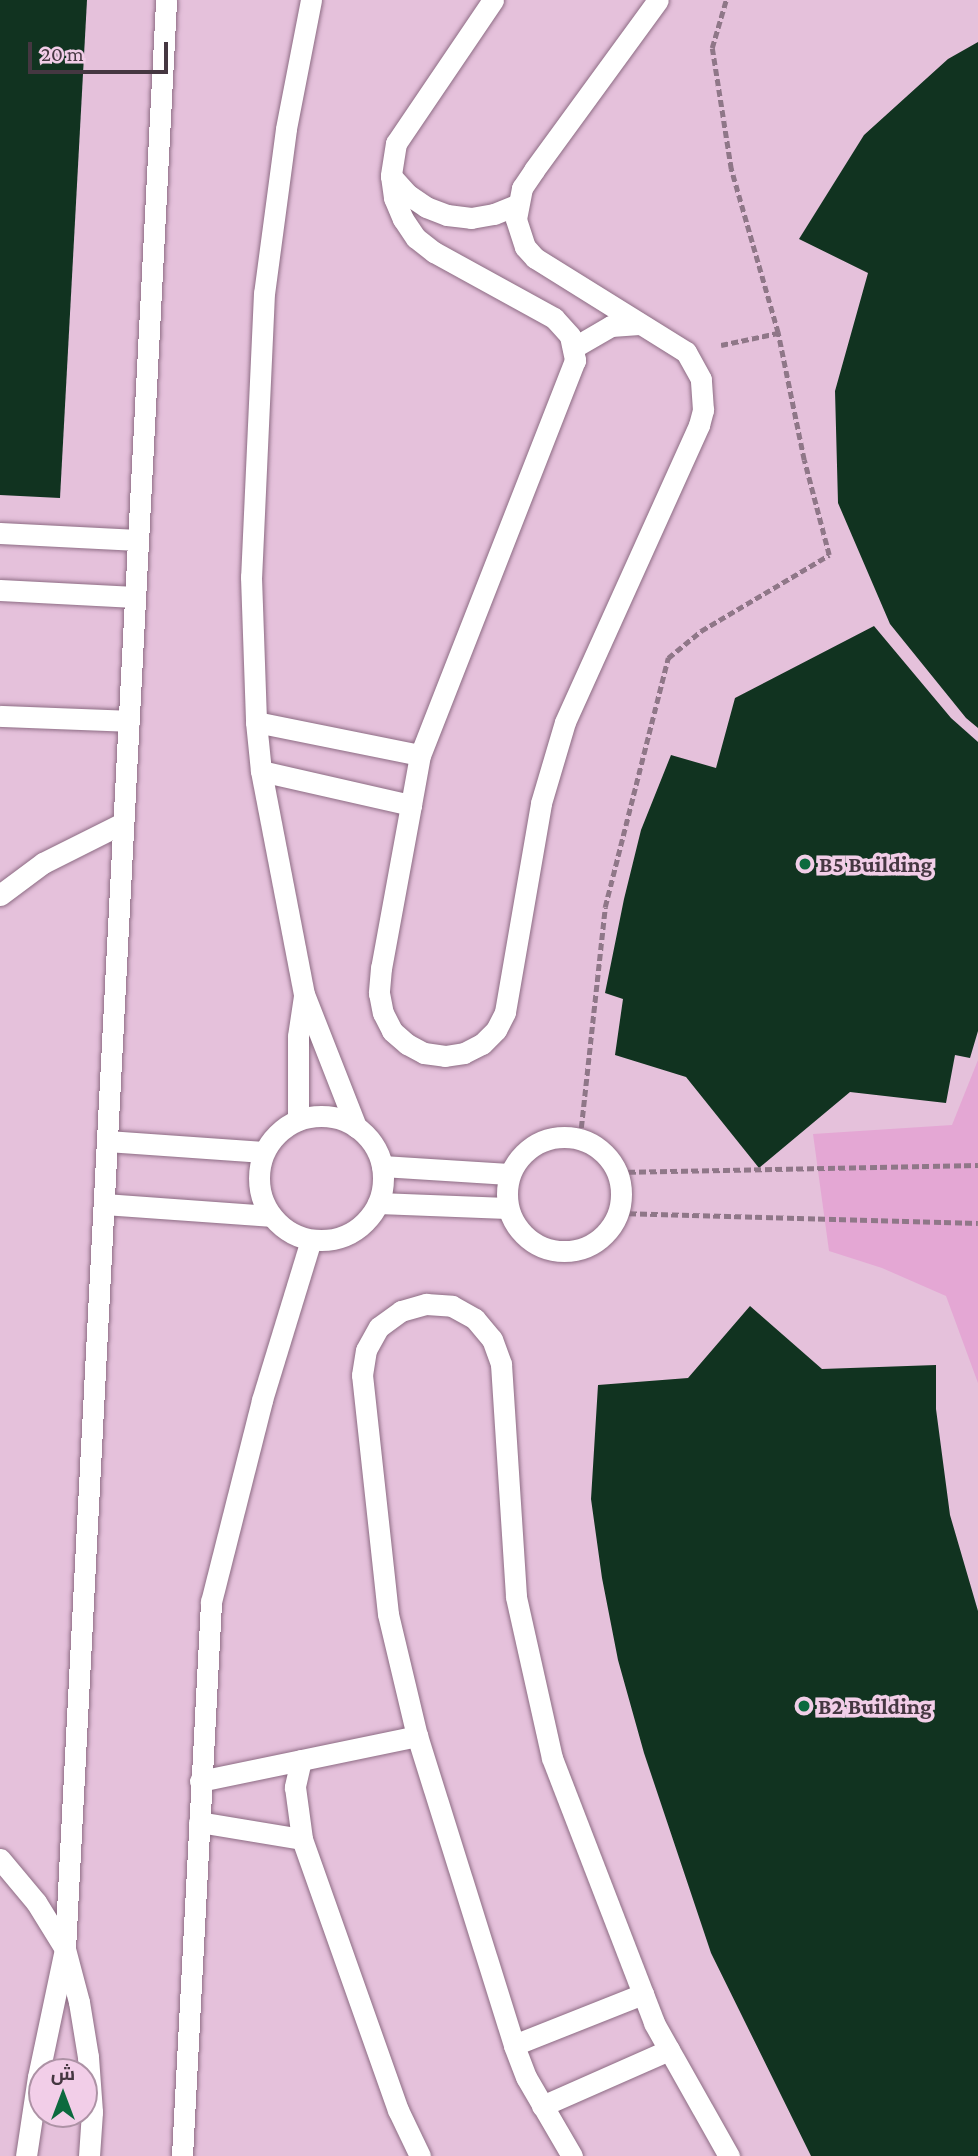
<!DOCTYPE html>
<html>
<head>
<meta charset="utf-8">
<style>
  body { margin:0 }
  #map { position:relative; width:978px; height:2156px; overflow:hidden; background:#e5c1db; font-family:"Crimson Pro",Cairo,serif }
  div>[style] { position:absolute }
  .green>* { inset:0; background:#e4a7d4 }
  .building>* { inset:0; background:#113320 }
  .path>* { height:4.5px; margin-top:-2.25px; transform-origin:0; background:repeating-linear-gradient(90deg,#8f7788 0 7px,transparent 0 10.5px) }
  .roads { filter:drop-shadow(0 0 2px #8d6c84) drop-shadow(0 0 2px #8d6c84) }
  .service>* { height:21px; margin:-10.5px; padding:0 10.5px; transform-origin:10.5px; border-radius:10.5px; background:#fff }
  .service>.ring { margin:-10.5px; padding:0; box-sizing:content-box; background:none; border:21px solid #fff; border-radius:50% }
  .dots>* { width:19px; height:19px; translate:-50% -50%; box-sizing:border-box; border:4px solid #f2cee8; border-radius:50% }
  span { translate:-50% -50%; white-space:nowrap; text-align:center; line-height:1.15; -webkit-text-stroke:7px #f2cee8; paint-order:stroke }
  .poi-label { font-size:23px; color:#453741; font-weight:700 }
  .left { translate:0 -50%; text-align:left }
  .north { position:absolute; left:28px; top:2058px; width:70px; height:70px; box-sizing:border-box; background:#f2cee8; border:2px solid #ad92a5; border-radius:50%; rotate:0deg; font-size:19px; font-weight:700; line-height:28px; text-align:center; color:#453741 }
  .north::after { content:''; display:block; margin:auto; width:24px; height:32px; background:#0c6a3e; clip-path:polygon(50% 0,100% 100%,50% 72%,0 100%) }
  .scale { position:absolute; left:28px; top:42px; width:140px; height:32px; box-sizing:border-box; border:4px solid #453741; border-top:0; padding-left:9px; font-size:21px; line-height:24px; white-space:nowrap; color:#453741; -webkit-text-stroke:5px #f2cee8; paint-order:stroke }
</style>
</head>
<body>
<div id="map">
  <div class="green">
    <i style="clip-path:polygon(978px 1060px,978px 1383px,946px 1296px,882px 1268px,829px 1251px,813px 1134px,952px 1125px)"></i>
  </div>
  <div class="building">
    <i style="clip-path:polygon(0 0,87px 0,60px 498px,0 495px)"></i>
    <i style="clip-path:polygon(978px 42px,978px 728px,966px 718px,890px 624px,838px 503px,835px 391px,868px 273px,799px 239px,864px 135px,948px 59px)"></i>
    <i style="clip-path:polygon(874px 626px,951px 718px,978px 742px,978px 1031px,970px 1058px,955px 1055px,946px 1103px,850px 1092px,759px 1168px,686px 1077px,615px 1055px,623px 999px,605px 993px,624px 899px,641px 830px,671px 755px,716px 768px,735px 698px)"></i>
    <i style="clip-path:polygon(750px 1306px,822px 1369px,936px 1365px,936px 1409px,950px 1515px,978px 1611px,978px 2156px,811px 2156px,711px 1953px,644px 1753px,618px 1660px,602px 1578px,591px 1499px,598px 1385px,688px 1378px)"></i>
  </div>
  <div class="path">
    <i style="left:721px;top:345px;width:58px;rotate:-11.9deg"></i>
    <i style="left:580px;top:1138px;width:232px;rotate:-83.8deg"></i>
    <i style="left:605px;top:907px;width:257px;rotate:-75.8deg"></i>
    <i style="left:668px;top:658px;width:43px;rotate:-39.3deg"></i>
    <i style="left:701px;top:631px;width:149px;rotate:-30.7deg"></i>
    <i style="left:829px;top:555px;width:98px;rotate:-104.7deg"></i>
    <i style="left:804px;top:460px;width:130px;rotate:-101.6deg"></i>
    <i style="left:778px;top:333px;width:171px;rotate:-106deg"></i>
    <i style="left:731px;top:169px;width:122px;rotate:-98.9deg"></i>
    <i style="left:712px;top:48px;width:50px;rotate:-73.7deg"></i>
    <i style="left:618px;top:1172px;width:360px;rotate:-1.1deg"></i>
    <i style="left:619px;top:1213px;width:359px;rotate:1.6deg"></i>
  </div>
  <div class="roads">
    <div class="service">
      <i style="left:311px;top:0;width:131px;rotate:101deg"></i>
      <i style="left:286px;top:129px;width:165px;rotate:97.6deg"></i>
      <i style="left:264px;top:293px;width:284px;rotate:92.6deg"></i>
      <i style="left:251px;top:577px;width:145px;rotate:88deg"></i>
      <i style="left:256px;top:722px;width:49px;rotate:84.2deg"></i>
      <i style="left:261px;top:771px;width:227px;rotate:79.1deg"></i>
      <i style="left:304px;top:994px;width:143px;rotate:68.6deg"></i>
      <i style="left:493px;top:0;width:173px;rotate:124.1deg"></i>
      <i style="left:396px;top:143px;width:33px;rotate:99deg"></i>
      <i style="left:391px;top:176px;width:22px;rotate:82deg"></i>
      <i style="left:394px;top:198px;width:23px;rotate:67deg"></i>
      <i style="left:403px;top:219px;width:23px;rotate:56deg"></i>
      <i style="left:416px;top:238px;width:23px;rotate:38deg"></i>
      <i style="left:434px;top:252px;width:137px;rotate:28.8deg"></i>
      <i style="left:554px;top:318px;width:24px;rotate:48deg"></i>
      <i style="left:570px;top:336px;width:25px;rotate:78deg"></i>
      <i style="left:575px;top:360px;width:424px;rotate:111.4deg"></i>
      <i style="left:420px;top:755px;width:51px;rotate:100.2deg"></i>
      <i style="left:411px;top:805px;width:166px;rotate:100.4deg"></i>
      <i style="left:381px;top:968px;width:25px;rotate:95deg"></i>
      <i style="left:379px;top:993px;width:20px;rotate:79deg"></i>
      <i style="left:383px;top:1013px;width:20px;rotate:63deg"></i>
      <i style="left:392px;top:1031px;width:20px;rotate:41deg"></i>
      <i style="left:407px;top:1044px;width:19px;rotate:28deg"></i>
      <i style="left:424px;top:1053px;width:21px;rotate:8deg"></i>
      <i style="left:445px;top:1056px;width:19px;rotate:-9deg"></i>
      <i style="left:464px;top:1053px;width:20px;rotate:-27deg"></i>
      <i style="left:482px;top:1044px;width:20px;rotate:-45deg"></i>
      <i style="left:496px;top:1030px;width:20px;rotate:-63deg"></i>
      <i style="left:505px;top:1012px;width:212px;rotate:-80.2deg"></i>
      <i style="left:541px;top:803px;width:84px;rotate:-73.5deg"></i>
      <i style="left:565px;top:722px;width:326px;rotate:-65.7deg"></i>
      <i style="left:699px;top:425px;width:16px;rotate:-75deg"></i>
      <i style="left:703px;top:410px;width:31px;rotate:-94deg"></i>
      <i style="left:701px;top:379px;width:31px;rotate:-119deg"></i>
      <i style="left:686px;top:352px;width:178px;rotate:-148.1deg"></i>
      <i style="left:535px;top:258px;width:15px;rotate:-132deg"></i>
      <i style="left:525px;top:247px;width:29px;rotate:-108deg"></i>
      <i style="left:516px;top:219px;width:32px;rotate:-79deg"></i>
      <i style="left:522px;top:188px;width:22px;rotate:-56deg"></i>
      <i style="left:534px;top:170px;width:210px;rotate:-53.9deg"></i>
      <i style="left:391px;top:176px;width:24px;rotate:48deg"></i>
      <i style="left:407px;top:194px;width:23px;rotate:34deg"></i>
      <i style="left:426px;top:207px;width:22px;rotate:21deg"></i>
      <i style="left:447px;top:215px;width:24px;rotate:7deg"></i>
      <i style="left:471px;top:218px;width:23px;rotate:-10deg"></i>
      <i style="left:494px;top:214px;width:24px;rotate:-22deg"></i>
      <i style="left:573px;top:348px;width:44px;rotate:-30.1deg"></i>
      <i style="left:611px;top:326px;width:28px;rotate:-4deg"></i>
      <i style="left:0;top:533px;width:138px;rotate:2.9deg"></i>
      <i style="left:0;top:590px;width:135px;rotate:3deg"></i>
      <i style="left:0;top:716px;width:129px;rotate:2.2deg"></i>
      <i style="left:256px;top:722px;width:167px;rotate:11.4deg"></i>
      <i style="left:261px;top:771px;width:154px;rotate:12.8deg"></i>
      <i style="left:0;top:895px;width:54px;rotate:-36.7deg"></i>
      <i style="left:43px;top:863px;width:89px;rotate:-26.6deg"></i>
      <i class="ring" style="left:259px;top:1116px;width:103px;height:103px"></i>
      <i style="left:298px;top:1120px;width:84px;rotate:-90deg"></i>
      <i style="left:298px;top:1036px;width:40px;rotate:-81.5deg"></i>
      <i class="ring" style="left:507px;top:1137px;width:93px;height:93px"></i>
      <i style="left:107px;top:1141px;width:157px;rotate:4deg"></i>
      <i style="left:382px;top:1166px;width:127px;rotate:3.6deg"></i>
      <i style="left:378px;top:1203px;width:129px;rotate:2.2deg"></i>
      <i style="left:104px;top:1204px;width:166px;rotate:4.1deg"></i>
      <i style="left:301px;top:1760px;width:28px;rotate:103deg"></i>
      <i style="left:295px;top:1787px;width:52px;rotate:82.3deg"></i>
      <i style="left:302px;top:1839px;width:288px;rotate:70.5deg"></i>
      <i style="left:398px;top:2110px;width:51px;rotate:64.4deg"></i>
      <i style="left:200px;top:1781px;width:222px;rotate:-11.7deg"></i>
      <i style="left:199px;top:1822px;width:104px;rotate:9.4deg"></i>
      <i style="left:0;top:1859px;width:56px;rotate:50.1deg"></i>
      <i style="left:36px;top:1902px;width:55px;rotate:58.3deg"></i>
      <i style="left:65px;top:1949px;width:55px;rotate:75.2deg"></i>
      <i style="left:79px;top:2002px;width:56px;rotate:80.7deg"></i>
      <i style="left:88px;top:2057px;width:55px;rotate:85.8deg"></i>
      <i style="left:92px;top:2112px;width:44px;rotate:93.9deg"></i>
      <i style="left:514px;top:2045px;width:139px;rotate:-21.6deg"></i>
      <i style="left:542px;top:2106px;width:139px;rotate:-23.8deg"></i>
      <i style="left:26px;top:2156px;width:80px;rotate:-81.4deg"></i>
      <i style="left:38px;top:2077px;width:131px;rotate:-78.1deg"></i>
      <i style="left:65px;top:1949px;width:1952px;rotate:-87.03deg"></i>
      <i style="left:182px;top:2156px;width:555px;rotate:-87deg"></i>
      <i style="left:211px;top:1602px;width:208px;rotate:-75.8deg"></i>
      <i style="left:262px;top:1400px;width:167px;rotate:-73deg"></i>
      <i style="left:572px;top:2156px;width:91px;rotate:-120.2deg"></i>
      <i style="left:526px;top:2077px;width:34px;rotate:-111deg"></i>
      <i style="left:514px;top:2045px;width:324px;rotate:-107.4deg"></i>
      <i style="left:417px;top:1736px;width:125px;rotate:-103.4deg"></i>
      <i style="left:388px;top:1614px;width:240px;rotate:-96.2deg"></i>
      <i style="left:362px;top:1375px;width:25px;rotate:-81deg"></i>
      <i style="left:366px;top:1350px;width:26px;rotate:-61deg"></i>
      <i style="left:379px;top:1327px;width:27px;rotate:-36deg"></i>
      <i style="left:401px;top:1311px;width:26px;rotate:-16deg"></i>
      <i style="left:426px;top:1304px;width:26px;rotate:4deg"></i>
      <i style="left:452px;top:1306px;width:26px;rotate:29deg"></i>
      <i style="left:475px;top:1319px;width:26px;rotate:50deg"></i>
      <i style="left:492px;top:1339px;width:27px;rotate:70deg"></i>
      <i style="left:501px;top:1364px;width:233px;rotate:86.3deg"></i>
      <i style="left:516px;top:1597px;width:165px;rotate:77.4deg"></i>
      <i style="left:552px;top:1758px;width:284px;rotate:68.9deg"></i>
      <i style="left:654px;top:2023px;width:153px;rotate:60.6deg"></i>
    </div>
  </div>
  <div class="dots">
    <i style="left:805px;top:864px;background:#0c6a3e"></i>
    <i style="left:804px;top:1706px;background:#0c6a3e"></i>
  </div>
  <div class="poi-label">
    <span class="left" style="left:819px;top:864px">B5 Building</span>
    <span class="left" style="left:818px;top:1706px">B2 Building</span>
  </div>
  <div class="north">ش</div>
  <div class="scale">20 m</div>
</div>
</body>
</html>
